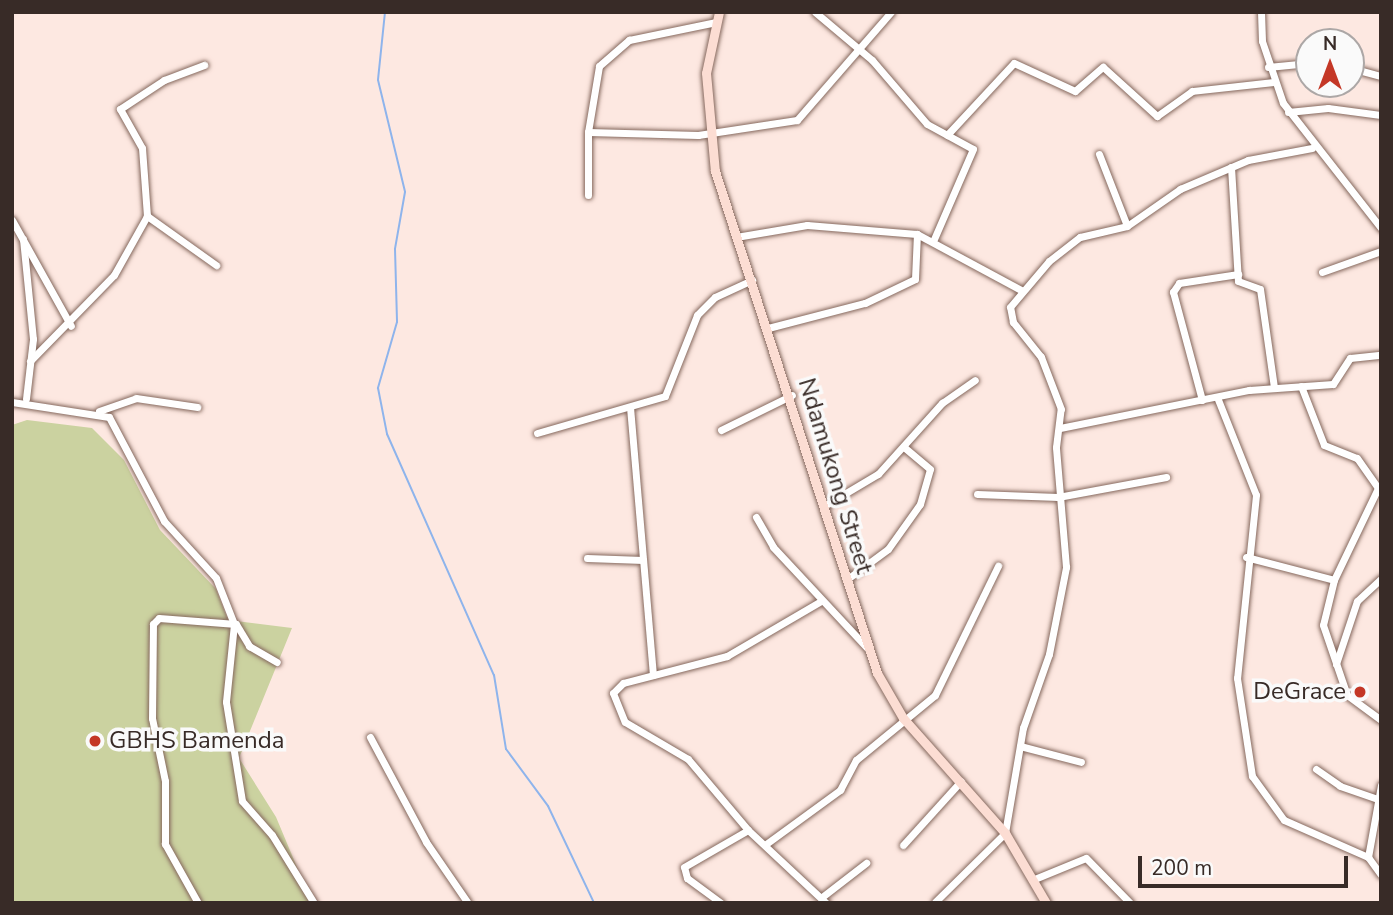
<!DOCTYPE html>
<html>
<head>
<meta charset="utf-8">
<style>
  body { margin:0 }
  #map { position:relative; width:1393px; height:915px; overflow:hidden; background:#fde8e1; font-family:"Nunito Sans",sans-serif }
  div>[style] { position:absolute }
  .green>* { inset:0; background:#cbd2a0 }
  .stream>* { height:2px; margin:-1px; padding:0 1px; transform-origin:1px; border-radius:1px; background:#8eb4ec }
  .roads { filter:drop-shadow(0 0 2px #85685d) drop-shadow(0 0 2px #85685d) }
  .minor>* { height:7px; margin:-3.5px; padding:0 3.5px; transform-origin:3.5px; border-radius:3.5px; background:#fff }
  .major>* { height:9px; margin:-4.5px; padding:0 4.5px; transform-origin:4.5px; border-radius:4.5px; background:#fcddd3 }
  .dots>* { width:19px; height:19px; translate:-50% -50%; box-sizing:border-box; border:4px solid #fafafa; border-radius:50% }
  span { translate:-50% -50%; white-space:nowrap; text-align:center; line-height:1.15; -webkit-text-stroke:7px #fafafa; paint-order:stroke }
  .street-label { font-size:24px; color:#382b27 }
  .poi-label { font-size:24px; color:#382b27 }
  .right { translate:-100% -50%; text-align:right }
  .left { translate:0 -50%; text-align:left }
  .frame { position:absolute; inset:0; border:14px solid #382b27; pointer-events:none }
  .north { position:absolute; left:1295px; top:28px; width:70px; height:70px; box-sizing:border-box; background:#fafafa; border:2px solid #aca7a6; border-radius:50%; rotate:0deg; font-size:19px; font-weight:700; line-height:28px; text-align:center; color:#382b27 }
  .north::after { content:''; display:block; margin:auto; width:24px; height:32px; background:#c43726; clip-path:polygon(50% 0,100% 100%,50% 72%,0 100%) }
  .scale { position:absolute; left:1138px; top:856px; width:210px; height:32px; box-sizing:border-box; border:4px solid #382b27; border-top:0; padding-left:9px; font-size:21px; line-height:24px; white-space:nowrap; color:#382b27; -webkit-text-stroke:5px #fafafa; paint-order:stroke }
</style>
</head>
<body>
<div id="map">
  <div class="green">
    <i style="clip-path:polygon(27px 420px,92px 428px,124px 460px,160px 530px,216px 589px,228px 620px,292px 628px,239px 758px,276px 817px,312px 903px,12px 903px,12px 425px)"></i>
  </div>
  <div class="stream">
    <i style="left:385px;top:12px;width:68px;rotate:95.9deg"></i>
    <i style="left:378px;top:80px;width:115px;rotate:76.4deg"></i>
    <i style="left:405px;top:192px;width:58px;rotate:100deg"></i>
    <i style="left:395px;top:249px;width:73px;rotate:88.4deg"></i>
    <i style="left:397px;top:322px;width:69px;rotate:106.1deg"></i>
    <i style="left:378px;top:388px;width:47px;rotate:78.9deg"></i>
    <i style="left:387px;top:434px;width:264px;rotate:66.1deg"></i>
    <i style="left:494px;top:675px;width:75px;rotate:80.8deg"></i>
    <i style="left:506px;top:749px;width:71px;rotate:53.6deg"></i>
    <i style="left:548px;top:806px;width:107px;rotate:64.6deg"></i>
  </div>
  <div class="roads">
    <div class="minor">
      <i style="left:815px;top:12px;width:75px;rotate:40.1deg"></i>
      <i style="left:872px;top:60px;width:84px;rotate:49.3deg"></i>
      <i style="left:927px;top:124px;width:52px;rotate:28.5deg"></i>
      <i style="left:973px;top:149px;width:98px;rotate:113.4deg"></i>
      <i style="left:1261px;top:12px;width:29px;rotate:88deg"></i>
      <i style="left:1262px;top:41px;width:65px;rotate:71.3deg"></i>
      <i style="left:1283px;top:103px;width:159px;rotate:51.9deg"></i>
      <i style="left:1268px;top:67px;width:41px;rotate:-5.6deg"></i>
      <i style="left:1351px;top:68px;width:31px;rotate:15deg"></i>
      <i style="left:1288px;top:112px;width:40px;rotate:-5.7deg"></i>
      <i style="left:1328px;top:108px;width:53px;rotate:7.5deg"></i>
      <i style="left:588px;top:132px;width:110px;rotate:1.6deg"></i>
      <i style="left:698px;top:135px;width:100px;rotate:-8.6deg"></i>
      <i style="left:797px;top:120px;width:143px;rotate:-49deg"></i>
      <i style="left:947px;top:135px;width:98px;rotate:-47.1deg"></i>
      <i style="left:1014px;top:63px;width:67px;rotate:24.7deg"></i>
      <i style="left:1075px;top:91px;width:37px;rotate:-41deg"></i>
      <i style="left:1103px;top:67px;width:73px;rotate:42.2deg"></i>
      <i style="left:1157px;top:116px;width:43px;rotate:-35.5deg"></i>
      <i style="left:1192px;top:91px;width:81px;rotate:-6.3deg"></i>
      <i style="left:1099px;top:154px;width:77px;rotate:68.7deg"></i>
      <i style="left:1231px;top:167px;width:114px;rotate:86.5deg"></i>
      <i style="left:1238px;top:281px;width:23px;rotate:20deg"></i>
      <i style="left:1260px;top:289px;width:99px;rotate:81.9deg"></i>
      <i style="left:588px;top:195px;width:63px;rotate:-90deg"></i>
      <i style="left:588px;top:132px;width:67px;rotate:-80.5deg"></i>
      <i style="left:599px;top:66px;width:40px;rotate:-41deg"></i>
      <i style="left:629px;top:40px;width:89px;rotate:-11.7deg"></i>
      <i style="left:147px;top:216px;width:85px;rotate:35.4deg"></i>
      <i style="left:12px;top:220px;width:121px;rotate:60.9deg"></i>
      <i style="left:736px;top:237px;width:72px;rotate:-9.6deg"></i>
      <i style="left:807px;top:225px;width:110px;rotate:4.7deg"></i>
      <i style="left:917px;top:234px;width:118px;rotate:28.3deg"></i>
      <i style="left:23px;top:239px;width:100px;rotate:84.3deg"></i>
      <i style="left:33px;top:339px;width:60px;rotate:96.7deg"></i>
      <i style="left:1322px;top:272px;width:63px;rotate:-19.6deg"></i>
      <i style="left:768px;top:328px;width:100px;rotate:-14.5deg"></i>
      <i style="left:865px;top:303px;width:55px;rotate:-25.6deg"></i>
      <i style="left:915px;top:279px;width:45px;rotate:-87.5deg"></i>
      <i style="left:30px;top:361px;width:120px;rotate:-45.7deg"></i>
      <i style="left:114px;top:275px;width:68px;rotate:-60.8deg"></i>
      <i style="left:147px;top:216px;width:68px;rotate:-94.2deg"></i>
      <i style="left:142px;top:148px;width:45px;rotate:-119.4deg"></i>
      <i style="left:120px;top:109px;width:53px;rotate:-33.4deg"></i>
      <i style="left:164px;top:80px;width:43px;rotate:-20.6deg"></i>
      <i style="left:1301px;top:386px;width:63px;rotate:68.7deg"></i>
      <i style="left:1324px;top:445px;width:35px;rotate:22deg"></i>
      <i style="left:1357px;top:458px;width:37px;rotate:55deg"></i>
      <i style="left:1378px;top:488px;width:102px;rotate:115.6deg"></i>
      <i style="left:1334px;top:580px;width:46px;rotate:103.7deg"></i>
      <i style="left:1323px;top:625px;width:74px;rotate:71.1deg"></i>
      <i style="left:1347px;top:695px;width:42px;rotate:36.3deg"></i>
      <i style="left:1217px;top:397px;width:105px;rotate:68.3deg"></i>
      <i style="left:1256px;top:495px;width:184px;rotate:95.9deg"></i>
      <i style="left:1237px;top:678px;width:99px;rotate:81.3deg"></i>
      <i style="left:1252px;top:776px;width:54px;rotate:54deg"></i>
      <i style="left:1284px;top:820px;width:92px;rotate:23.8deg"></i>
      <i style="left:1202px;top:400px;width:112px;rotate:-105deg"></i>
      <i style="left:1173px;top:292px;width:11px;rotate:-56deg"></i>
      <i style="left:1179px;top:283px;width:60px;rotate:-8.7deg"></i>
      <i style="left:12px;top:402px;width:98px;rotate:8.8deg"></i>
      <i style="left:109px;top:417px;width:118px;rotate:62.1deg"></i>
      <i style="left:164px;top:521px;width:77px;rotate:47.6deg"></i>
      <i style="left:216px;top:578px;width:49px;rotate:68.6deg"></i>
      <i style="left:234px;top:624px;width:78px;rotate:95.9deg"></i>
      <i style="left:226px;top:702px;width:100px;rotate:80.8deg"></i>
      <i style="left:242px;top:801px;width:45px;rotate:48.6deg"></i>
      <i style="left:272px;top:835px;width:80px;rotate:58.3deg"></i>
      <i style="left:630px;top:407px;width:269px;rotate:85.1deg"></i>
      <i style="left:99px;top:411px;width:39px;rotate:-19deg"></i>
      <i style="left:136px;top:398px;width:62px;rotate:8.4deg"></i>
      <i style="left:1060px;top:428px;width:193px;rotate:-11.4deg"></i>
      <i style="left:1249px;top:390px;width:84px;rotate:-4.1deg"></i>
      <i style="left:1333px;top:384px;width:31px;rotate:-57deg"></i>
      <i style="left:1350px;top:358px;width:31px;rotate:-6deg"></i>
      <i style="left:721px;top:430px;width:79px;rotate:-26.2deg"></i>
      <i style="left:537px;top:433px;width:133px;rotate:-16.1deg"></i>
      <i style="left:665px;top:396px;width:87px;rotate:-68.4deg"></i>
      <i style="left:697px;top:315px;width:25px;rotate:-45deg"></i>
      <i style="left:715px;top:297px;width:41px;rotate:-24.7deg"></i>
      <i style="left:977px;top:494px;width:81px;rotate:2.1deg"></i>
      <i style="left:1058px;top:497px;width:110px;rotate:-10.5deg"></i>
      <i style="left:824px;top:506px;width:63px;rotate:-30.7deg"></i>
      <i style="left:878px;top:474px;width:96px;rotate:-48deg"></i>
      <i style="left:942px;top:403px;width:40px;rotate:-34.9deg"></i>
      <i style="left:756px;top:517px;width:34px;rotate:60deg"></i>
      <i style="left:773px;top:547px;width:141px;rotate:47deg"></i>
      <i style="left:1246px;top:557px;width:91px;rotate:14.6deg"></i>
      <i style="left:587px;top:558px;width:56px;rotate:2deg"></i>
      <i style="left:846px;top:580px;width:52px;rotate:-36.4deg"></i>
      <i style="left:888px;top:549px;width:55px;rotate:-54.6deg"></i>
      <i style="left:920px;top:504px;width:36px;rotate:-74deg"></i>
      <i style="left:930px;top:469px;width:33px;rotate:-140deg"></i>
      <i style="left:821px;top:601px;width:109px;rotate:149.7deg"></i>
      <i style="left:727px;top:656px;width:107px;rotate:165.4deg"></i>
      <i style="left:623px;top:683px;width:14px;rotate:135deg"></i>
      <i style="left:613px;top:693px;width:31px;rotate:68deg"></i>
      <i style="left:625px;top:722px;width:73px;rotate:30.4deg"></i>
      <i style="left:688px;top:759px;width:93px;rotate:49.8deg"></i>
      <i style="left:748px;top:830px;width:107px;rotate:43.1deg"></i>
      <i style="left:1336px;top:664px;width:66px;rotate:-71.6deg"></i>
      <i style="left:1357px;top:601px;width:33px;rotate:-43deg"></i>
      <i style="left:370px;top:737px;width:119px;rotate:61.9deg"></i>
      <i style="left:426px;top:842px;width:74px;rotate:55.5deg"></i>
      <i style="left:1020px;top:746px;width:63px;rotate:14.7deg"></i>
      <i style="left:1316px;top:769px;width:29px;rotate:35deg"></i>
      <i style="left:1340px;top:786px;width:39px;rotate:19deg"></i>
      <i style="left:1381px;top:785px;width:73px;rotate:100.2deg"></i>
      <i style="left:1368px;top:857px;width:22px;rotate:54deg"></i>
      <i style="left:766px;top:844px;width:92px;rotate:-36.1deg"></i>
      <i style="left:840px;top:790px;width:34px;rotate:-62deg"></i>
      <i style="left:856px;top:760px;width:102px;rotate:-39.4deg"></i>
      <i style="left:935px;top:695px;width:144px;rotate:-64deg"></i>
      <i style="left:903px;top:845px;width:86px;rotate:-47.8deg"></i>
      <i style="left:1032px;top:880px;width:58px;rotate:-22.2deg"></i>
      <i style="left:1086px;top:858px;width:63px;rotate:45.6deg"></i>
      <i style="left:822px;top:897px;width:56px;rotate:-37.7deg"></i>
      <i style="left:935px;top:902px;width:98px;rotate:-44.6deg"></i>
      <i style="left:1005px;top:833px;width:107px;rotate:-80.3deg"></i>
      <i style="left:1023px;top:728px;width:78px;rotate:-70.6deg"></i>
      <i style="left:1049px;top:654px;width:89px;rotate:-78.9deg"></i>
      <i style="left:1066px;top:567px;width:120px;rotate:-94.8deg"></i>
      <i style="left:1056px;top:447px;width:38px;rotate:-83deg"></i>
      <i style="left:1061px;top:409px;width:56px;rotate:-111deg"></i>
      <i style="left:1041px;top:357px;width:45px;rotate:-128.7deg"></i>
      <i style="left:1013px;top:322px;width:15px;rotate:-101deg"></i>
      <i style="left:1010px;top:307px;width:60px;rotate:-49.7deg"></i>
      <i style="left:1049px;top:261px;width:39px;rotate:-38deg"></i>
      <i style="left:1080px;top:237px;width:48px;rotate:-13.2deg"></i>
      <i style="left:1127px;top:226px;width:65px;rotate:-34.9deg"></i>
      <i style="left:1180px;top:189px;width:74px;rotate:-23.1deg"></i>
      <i style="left:1248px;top:160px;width:65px;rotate:-10.6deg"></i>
      <i style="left:198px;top:903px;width:68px;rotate:-119.2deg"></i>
      <i style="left:165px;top:844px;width:63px;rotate:-90deg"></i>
      <i style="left:165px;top:781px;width:64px;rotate:-101.7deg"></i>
      <i style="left:152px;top:718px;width:94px;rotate:-89.4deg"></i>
      <i style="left:153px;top:624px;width:8px;rotate:-45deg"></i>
      <i style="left:159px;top:618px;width:77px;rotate:4.5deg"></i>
      <i style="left:236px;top:624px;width:26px;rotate:59deg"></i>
      <i style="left:249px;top:646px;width:32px;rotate:30deg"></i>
      <i style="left:721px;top:903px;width:42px;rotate:-143.7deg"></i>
      <i style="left:687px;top:878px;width:11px;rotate:-105deg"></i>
      <i style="left:684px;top:867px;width:74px;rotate:-30deg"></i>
    </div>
    <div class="major">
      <i style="left:719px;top:12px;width:62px;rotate:102deg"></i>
      <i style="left:706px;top:73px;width:98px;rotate:84.8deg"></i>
      <i style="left:715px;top:171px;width:527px;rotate:72.11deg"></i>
      <i style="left:877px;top:673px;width:52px;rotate:60deg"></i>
      <i style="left:903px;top:718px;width:154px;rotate:48.4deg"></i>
      <i style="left:1005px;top:833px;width:81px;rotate:59.6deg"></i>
    </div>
  </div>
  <div class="dots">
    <i style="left:1360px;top:692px;background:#c43726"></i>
    <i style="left:95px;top:741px;background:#c43726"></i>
  </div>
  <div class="street-label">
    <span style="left:835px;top:476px;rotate:73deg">Ndamukong Street</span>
  </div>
  <div class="poi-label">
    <span class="right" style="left:1346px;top:692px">DeGrace</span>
    <span class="left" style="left:109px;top:741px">GBHS Bamenda</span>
  </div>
  <div class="frame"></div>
  <div class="north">N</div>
  <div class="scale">200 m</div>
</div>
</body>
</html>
